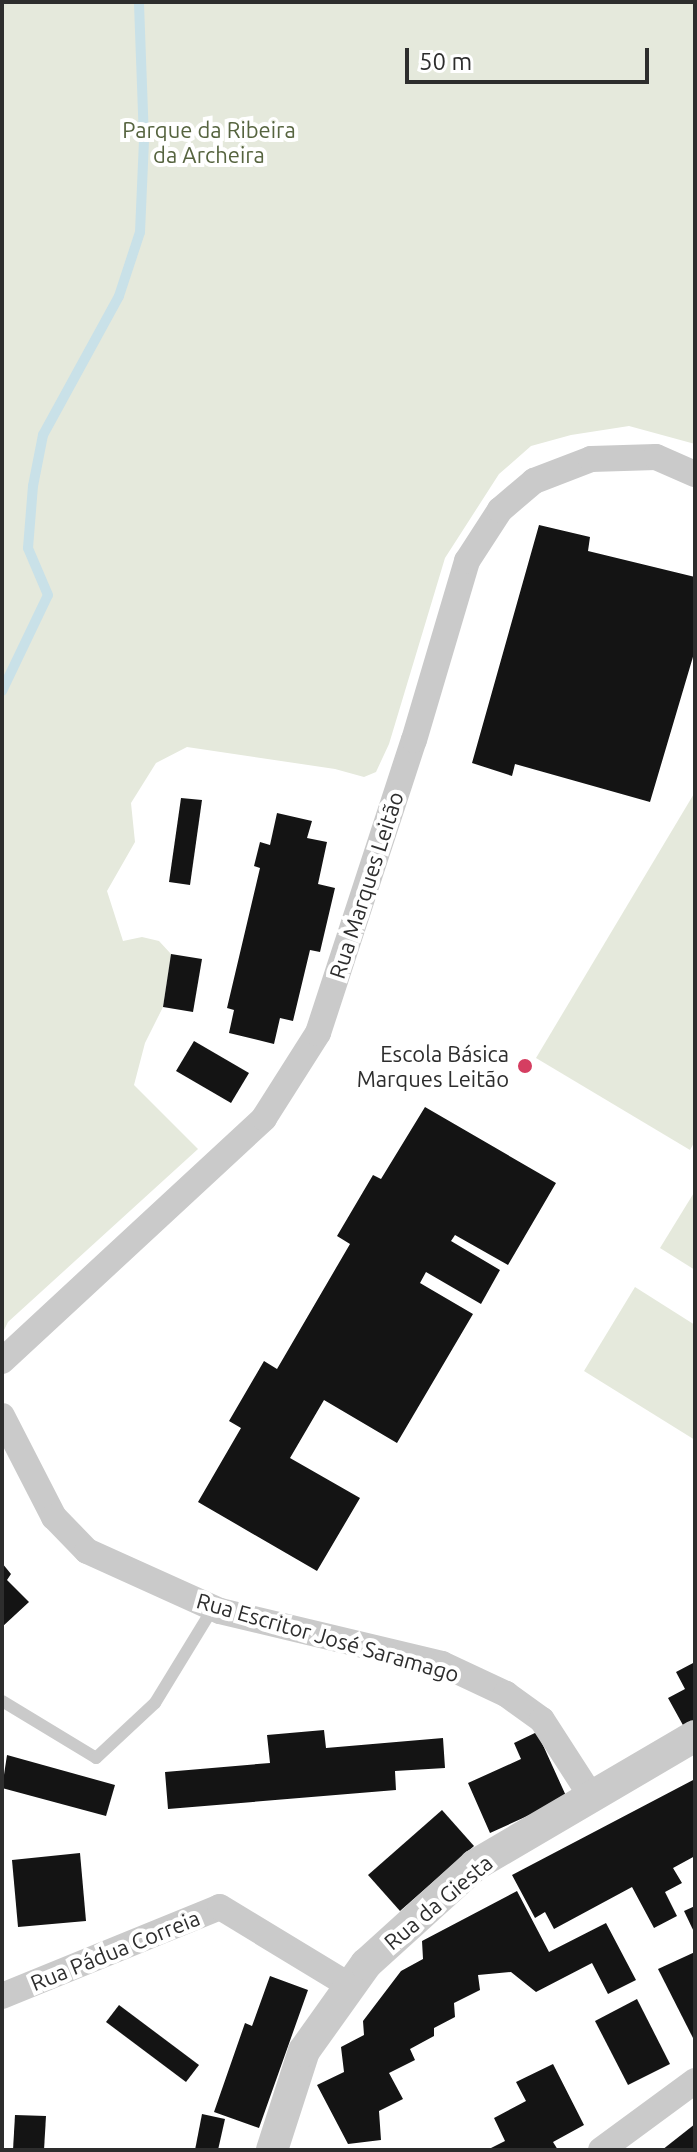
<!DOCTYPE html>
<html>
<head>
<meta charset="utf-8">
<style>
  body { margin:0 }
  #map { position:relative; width:697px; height:2152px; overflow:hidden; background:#fff; font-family:Ubuntu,sans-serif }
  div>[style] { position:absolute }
  .green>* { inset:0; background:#e5e9dc }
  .stream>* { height:10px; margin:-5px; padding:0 5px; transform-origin:5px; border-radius:5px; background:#c9e1e8 }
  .building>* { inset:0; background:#141414 }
  .service>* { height:12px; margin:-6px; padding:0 6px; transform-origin:6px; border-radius:6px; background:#cacaca }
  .minor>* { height:26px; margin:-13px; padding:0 13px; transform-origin:13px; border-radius:13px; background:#cacaca }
  .tertiary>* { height:32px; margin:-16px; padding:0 16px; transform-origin:16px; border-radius:16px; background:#cacaca }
  .dots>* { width:22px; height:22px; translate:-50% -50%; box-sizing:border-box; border:4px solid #fff; border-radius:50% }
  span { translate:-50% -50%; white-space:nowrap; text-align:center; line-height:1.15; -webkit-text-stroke:8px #fff; paint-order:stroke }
  .park-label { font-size:22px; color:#56643f }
  .street-label { font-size:22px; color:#2d2d2d }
  .poi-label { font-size:22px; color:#2d2d2d }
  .right { translate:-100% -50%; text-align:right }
  .frame { position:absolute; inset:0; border:4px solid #2d2d2d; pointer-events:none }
  .scale { position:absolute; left:405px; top:48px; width:244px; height:36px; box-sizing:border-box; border:4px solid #2d2d2d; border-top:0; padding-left:10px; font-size:24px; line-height:28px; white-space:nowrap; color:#2d2d2d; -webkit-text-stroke:6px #fff; paint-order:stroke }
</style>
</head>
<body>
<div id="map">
  <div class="green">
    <i style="clip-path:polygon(2px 2px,695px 2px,695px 444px,629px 426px,571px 435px,531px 446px,499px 474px,445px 558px,389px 744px,376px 772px,364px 777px,335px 769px,187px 747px,156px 763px,131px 803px,135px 842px,107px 891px,123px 941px,142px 937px,159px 941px,171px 954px,163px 1007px,145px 1043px,134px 1085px,198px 1149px,8px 1322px,2px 1334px)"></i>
    <i style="clip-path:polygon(695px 792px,695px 1141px,690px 1150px,536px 1058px)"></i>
    <i style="clip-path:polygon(695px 1191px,695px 1270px,660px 1248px)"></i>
    <i style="clip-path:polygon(635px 1287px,695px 1325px,695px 1440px,584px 1371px)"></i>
  </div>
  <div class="stream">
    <i style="left:2px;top:691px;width:106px;rotate:-64.4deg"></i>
    <i style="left:48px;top:595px;width:51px;rotate:-113.1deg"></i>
    <i style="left:28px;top:548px;width:62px;rotate:-85.4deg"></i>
    <i style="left:33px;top:486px;width:52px;rotate:-78.9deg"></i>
    <i style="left:43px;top:435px;width:158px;rotate:-61.3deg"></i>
    <i style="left:119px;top:296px;width:67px;rotate:-71.8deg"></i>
    <i style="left:140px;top:232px;width:92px;rotate:-87.5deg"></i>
    <i style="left:144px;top:140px;width:138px;rotate:-92.1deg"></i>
  </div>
  <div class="building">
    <i style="clip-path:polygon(539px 525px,590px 537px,588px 551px,695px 577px,695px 650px,650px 802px,515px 764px,512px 776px,472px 763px)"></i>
    <i style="clip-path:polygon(181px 798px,202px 800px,190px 885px,169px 882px)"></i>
    <i style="clip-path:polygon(277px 813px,312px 821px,307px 838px,327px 842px,318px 884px,335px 888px,320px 952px,310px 950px,293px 1021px,280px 1018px,274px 1044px,229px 1033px,234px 1010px,227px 1008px,260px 868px,254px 866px,260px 842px,270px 845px)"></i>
    <i style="clip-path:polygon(171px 954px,202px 959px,193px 1012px,163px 1007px)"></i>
    <i style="clip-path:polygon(194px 1041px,249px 1073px,231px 1103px,176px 1071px)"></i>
    <i style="clip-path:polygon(425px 1107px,556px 1183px,508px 1265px,455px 1235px,451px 1241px,500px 1270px,481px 1304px,426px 1272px,420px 1283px,473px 1314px,397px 1443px,324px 1400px,290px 1458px,360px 1498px,317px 1571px,198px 1502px,241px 1428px,229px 1421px,264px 1361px,277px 1369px,350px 1244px,337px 1236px,373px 1175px,381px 1179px)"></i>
    <i style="clip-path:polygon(2px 1563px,11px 1574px,7px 1580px,29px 1602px,2px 1627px)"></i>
    <i style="clip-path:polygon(695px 1662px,695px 1721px,684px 1727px,668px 1698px,685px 1689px,676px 1672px)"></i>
    <i style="clip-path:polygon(324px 1730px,326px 1748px,443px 1738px,445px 1768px,395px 1771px,396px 1790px,168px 1809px,165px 1772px,270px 1763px,267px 1735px)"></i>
    <i style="clip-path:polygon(537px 1732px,567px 1798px,490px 1833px,468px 1783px,521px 1759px,514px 1743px)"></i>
    <i style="clip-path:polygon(7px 1755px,115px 1785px,106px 1816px,2px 1788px)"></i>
    <i style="clip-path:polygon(695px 1779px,695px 1856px,673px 1868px,682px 1883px,665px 1892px,677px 1916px,654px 1928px,632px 1887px,554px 1929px,545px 1912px,535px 1918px,512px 1875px)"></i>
    <i style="clip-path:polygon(442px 1810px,474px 1846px,400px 1911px,368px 1875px)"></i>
    <i style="clip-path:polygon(80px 1853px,86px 1921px,18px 1927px,12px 1860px)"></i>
    <i style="clip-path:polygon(517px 1891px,549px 1952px,606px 1923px,636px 1980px,608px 1994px,592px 1963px,536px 1992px,511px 1972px,478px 1975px,480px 1990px,454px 2003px,455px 2017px,434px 2028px,434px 2036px,410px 2049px,415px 2060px,389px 2073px,403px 2099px,379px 2111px,381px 2140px,348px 2144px,317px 2085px,344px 2072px,341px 2047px,364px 2035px,363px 2021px,401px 1971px,423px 1959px,422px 1941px)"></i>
    <i style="clip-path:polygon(695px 1906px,695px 1934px,684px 1911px)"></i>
    <i style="clip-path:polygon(695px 1952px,695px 2037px,693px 2038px,658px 1969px)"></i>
    <i style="clip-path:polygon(270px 1976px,308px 1990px,259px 2128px,214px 2112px,245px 2023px,252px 2026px)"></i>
    <i style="clip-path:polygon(637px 1999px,670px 2064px,628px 2085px,595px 2021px)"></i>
    <i style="clip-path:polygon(119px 2005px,199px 2065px,186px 2082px,106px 2022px)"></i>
    <i style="clip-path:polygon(553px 2064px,584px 2125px,553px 2142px,558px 2150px,487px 2150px,505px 2141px,494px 2118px,526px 2101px,516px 2082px)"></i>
    <i style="clip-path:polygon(202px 2114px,225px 2119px,218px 2150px,195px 2150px)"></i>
    <i style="clip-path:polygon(15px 2115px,46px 2116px,44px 2150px,13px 2150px)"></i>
    <i style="clip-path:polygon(695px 2124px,695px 2150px,662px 2150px)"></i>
  </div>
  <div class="service">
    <i style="left:2px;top:1701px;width:110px;rotate:31.2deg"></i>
    <i style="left:96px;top:1758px;width:81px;rotate:-43deg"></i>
    <i style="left:155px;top:1703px;width:111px;rotate:-58.6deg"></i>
  </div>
  <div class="minor">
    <i style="left:2px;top:1361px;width:357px;rotate:-42.8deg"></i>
    <i style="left:264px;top:1118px;width:101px;rotate:-57.6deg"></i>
    <i style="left:318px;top:1033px;width:308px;rotate:-71.9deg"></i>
    <i style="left:414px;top:740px;width:187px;rotate:-73.5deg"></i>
    <i style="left:467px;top:561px;width:61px;rotate:-57.1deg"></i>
    <i style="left:500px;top:510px;width:45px;rotate:-40.5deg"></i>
    <i style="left:534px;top:481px;width:61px;rotate:-21.1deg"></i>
    <i style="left:591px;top:459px;width:65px;rotate:-1.8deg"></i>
    <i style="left:656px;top:457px;width:43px;rotate:23.6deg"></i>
    <i style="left:2px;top:1416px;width:114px;rotate:62.8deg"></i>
    <i style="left:54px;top:1517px;width:47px;rotate:45.9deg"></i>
    <i style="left:87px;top:1551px;width:146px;rotate:24.3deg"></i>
    <i style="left:220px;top:1611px;width:228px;rotate:13.4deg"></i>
    <i style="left:442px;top:1664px;width:71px;rotate:25.1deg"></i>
    <i style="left:506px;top:1694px;width:44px;rotate:35.8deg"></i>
    <i style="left:542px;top:1720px;width:90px;rotate:57.2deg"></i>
    <i style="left:2px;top:1996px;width:235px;rotate:-22.2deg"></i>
    <i style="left:220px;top:1907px;width:152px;rotate:31.3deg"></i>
    <i style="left:601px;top:2150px;width:117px;rotate:-36.3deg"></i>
  </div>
  <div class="tertiary">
    <i style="left:272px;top:2150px;width:104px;rotate:-72.1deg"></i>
    <i style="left:304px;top:2051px;width:107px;rotate:-54.5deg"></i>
    <i style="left:366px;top:1964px;width:147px;rotate:-42.2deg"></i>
    <i style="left:475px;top:1865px;width:255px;rotate:-30.4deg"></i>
  </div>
  <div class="dots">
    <i style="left:525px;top:1066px;background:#d53e61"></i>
  </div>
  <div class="park-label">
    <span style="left:209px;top:142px">Parque da Ribeira<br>da Archeira</span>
  </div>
  <div class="street-label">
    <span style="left:366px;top:885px;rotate:-72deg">Rua Marques Leitão</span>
    <span style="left:328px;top:1637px;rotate:16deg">Rua Escritor José Saramago</span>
    <span style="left:438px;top:1902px;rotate:-40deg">Rua da Giesta</span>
    <span style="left:115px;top:1950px;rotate:-22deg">Rua Pádua Correia</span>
  </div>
  <div class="poi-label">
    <span class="right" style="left:509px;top:1066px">Escola Básica<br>Marques Leitão</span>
  </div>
  <div class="frame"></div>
  <div class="scale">50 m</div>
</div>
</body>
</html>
